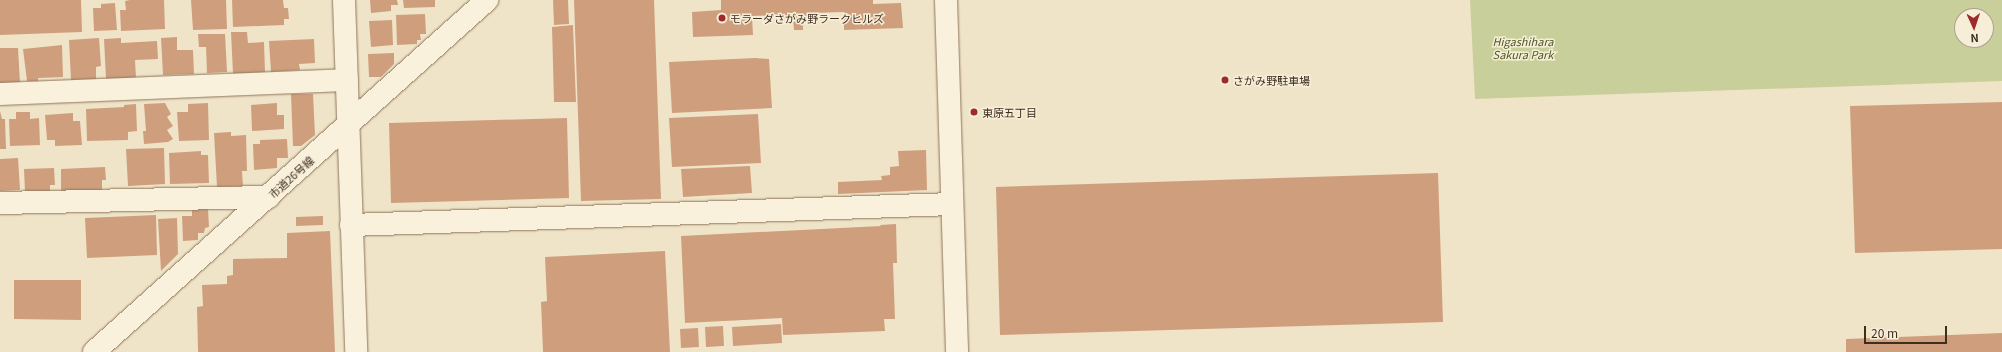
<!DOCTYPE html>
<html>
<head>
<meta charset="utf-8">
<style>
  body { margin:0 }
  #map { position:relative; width:2002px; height:352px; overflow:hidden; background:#f0e4c8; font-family:Georgia,"Noto Sans JP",serif }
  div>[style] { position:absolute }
  .green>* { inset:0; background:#c9cf9b }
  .building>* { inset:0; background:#cf9f7d }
  .roads { filter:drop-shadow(0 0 1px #8d765c) drop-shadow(0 0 1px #8d765c) }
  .minor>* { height:22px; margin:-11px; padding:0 11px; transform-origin:11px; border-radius:11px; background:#faf1dc }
  .dots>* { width:11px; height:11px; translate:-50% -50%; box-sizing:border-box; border:2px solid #f7eed8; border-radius:50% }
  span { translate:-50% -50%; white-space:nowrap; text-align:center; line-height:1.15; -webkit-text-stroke:3px #f7eed8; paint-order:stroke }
  .poi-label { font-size:11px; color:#3d2e20 }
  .left { translate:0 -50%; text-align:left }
  .park-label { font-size:11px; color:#4d5a26; font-style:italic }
  .street-label { font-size:11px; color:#3d2e20 }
  .north { position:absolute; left:1954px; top:8px; width:40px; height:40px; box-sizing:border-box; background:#f7eed8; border:1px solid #ada18e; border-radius:50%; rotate:177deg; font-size:11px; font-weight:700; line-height:16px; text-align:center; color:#3d2e20 }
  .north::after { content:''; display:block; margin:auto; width:14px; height:18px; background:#9e2a2b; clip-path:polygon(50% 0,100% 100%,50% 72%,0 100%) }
  .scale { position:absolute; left:1864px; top:326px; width:83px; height:18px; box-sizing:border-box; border:2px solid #3d2e20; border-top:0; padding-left:5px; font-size:12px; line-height:14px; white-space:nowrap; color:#3d2e20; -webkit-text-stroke:3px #f7eed8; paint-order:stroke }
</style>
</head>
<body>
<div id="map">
  <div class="green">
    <i style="clip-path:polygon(evenodd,1470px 0,2002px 0,2002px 81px,1475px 99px,1470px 0,1962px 16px,1986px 16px,1986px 40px,1962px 40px,1962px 16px)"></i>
  </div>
  <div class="building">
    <i style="clip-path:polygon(0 0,81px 0,82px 32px,0 35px)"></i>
    <i style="clip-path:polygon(130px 0,164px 0,165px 29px,121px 31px,120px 10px,126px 10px,125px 1px)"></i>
    <i style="clip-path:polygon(191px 0,226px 0,227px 29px,193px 30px)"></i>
    <i style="clip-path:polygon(232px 0,283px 0,284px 8px,288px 8px,289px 19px,284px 19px,284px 25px,233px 27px)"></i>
    <i style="clip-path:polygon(370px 0,397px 0,398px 5px,391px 5px,391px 11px,371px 13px)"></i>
    <i style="clip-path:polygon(403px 0,435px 0,435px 7px,404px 8px)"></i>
    <i style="clip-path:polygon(553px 0,568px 0,569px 24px,554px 25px)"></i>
    <i style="clip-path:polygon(574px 0,654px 0,661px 199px,581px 201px)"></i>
    <i style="clip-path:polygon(721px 0,873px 0,873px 4px,901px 3px,903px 28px,844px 30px,844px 12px,812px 13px,812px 18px,803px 18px,803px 30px,794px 30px,793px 18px,781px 19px,781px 15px,752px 16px,753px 35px,693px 37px,692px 12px,721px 10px)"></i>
    <i style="clip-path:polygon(115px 3px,117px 30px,94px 31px,93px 8px,101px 8px,101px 4px)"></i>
    <i style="clip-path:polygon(425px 14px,426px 34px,420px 34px,421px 40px,417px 40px,417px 44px,397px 45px,396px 15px)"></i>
    <i style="clip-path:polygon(392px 20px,393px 45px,371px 47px,369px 21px)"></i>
    <i style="clip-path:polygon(573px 25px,576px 102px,554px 102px,552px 27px)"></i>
    <i style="clip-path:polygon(231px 32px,247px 32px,248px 43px,264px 42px,265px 72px,233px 74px)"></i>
    <i style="clip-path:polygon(198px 34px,225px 34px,227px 72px,207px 73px,206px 47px,199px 47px)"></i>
    <i style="clip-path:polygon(177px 37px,177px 50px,193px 50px,194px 74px,163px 75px,161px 38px)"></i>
    <i style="clip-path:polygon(99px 38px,101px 66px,96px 67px,96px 79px,71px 80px,69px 40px)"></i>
    <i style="clip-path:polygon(121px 38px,121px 43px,157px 41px,158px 59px,135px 60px,136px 78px,106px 79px,104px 39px)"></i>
    <i style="clip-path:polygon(314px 39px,315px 63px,299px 64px,300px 70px,271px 72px,269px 41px)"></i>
    <i style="clip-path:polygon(62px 45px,63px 77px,38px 78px,38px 81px,27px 81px,23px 49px)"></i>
    <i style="clip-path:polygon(0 48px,18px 48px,20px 83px,0 84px)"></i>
    <i style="clip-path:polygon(394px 53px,394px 64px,381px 77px,369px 77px,368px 54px)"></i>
    <i style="clip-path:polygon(755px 58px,769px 59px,772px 108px,672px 113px,669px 62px)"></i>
    <i style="clip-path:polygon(291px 94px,313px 94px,315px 135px,301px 146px,293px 146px)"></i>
    <i style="clip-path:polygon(2002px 102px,2002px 249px,1855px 253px,1850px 106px)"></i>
    <i style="clip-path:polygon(165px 103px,171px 114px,167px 117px,173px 126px,167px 130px,173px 139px,168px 142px,144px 144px,143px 131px,146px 131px,144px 104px)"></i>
    <i style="clip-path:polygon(208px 103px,209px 140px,179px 141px,177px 112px,188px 112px,188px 104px)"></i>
    <i style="clip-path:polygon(277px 103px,277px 115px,284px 115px,284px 129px,252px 131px,251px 105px)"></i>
    <i style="clip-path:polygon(136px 104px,137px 131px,128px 132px,128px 140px,87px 141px,86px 109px,124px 107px,124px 105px)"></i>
    <i style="clip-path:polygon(0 111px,2px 119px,5px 119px,6px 149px,0 149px)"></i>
    <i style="clip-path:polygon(16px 112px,30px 112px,30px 119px,39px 118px,40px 145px,10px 146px,9px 119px,16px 119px)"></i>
    <i style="clip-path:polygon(73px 113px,73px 121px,80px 121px,82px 145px,55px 146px,55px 140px,47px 140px,45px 115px)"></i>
    <i style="clip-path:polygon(758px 114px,761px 163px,672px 167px,669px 118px)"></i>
    <i style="clip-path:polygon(567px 118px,569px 198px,391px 203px,389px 123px)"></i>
    <i style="clip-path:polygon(231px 132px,231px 136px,246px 135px,247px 171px,242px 171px,243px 186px,217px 187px,214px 133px)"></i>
    <i style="clip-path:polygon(287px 139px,288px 158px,277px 158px,277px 168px,254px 170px,253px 144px,260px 144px,260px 140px)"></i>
    <i style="clip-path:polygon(164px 148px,165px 184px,128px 186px,126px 149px)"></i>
    <i style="clip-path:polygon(926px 150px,927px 190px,838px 194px,838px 182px,882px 180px,881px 176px,890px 175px,890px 167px,899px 166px,898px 151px)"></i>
    <i style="clip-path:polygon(201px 151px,201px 155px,208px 155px,209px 183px,170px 184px,169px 153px)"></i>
    <i style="clip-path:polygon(18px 158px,20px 190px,0 191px,0 159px)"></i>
    <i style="clip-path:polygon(750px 166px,752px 193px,683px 197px,681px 169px)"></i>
    <i style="clip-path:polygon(105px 167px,106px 180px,102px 180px,102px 190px,61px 191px,61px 169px)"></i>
    <i style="clip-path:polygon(54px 168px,55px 185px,50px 185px,50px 191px,25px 192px,24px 169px)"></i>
    <i style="clip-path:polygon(1438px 173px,1443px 322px,1000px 335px,996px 187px)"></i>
    <i style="clip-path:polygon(192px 209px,208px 209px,209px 227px,205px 228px,204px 233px,198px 233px,198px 240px,183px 241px,182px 216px,192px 216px)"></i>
    <i style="clip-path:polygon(156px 215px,157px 255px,87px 258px,85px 218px)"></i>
    <i style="clip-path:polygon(323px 216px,323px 225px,296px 226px,296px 217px)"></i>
    <i style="clip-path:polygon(177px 218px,178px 254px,161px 271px,158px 219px)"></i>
    <i style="clip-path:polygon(896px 224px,897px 263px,893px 263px,895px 319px,884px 319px,885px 331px,783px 335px,782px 318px,685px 323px,681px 236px,881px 226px,880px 225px)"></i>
    <i style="clip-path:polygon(330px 231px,335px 352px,198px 352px,197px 307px,203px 306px,202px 285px,227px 284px,227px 276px,233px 275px,233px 259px,287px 258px,287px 233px)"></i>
    <i style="clip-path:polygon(665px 251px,670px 352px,543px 352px,541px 302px,547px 301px,545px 257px)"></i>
    <i style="clip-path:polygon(14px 280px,81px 280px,81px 320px,14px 319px)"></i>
    <i style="clip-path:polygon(781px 324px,782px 343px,733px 346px,732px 327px)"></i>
    <i style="clip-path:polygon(723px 326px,724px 346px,706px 347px,705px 327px)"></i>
    <i style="clip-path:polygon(698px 328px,699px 347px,681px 348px,680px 329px)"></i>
    <i style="clip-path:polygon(2002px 333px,2002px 352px,1846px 352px,1846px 339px)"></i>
  </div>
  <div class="roads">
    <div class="minor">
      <i style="left:344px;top:0;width:352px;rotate:88deg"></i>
      <i style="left:946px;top:0;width:352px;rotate:88.2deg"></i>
      <i style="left:0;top:94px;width:347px;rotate:-2.3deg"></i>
      <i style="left:0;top:203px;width:269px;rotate:-1.3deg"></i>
      <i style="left:351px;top:225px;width:601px;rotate:-2deg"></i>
      <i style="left:94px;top:352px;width:528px;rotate:-41.85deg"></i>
    </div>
  </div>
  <div class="dots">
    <i style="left:722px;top:18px;background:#9e2a2b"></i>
    <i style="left:1225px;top:80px;background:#9e2a2b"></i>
    <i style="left:974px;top:112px;background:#9e2a2b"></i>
  </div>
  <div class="poi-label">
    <span class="left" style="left:730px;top:18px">モラーダさがみ野ラークヒルズ</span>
    <span class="left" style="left:1233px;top:80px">さがみ野駐車場</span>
    <span class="left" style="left:982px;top:112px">東原五丁目</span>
  </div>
  <div class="park-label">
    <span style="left:1523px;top:48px">Higashihara<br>Sakura Park</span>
  </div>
  <div class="street-label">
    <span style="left:291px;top:177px;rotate:-42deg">市道26号線</span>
  </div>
  <div class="north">N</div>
  <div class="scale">20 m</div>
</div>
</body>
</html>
